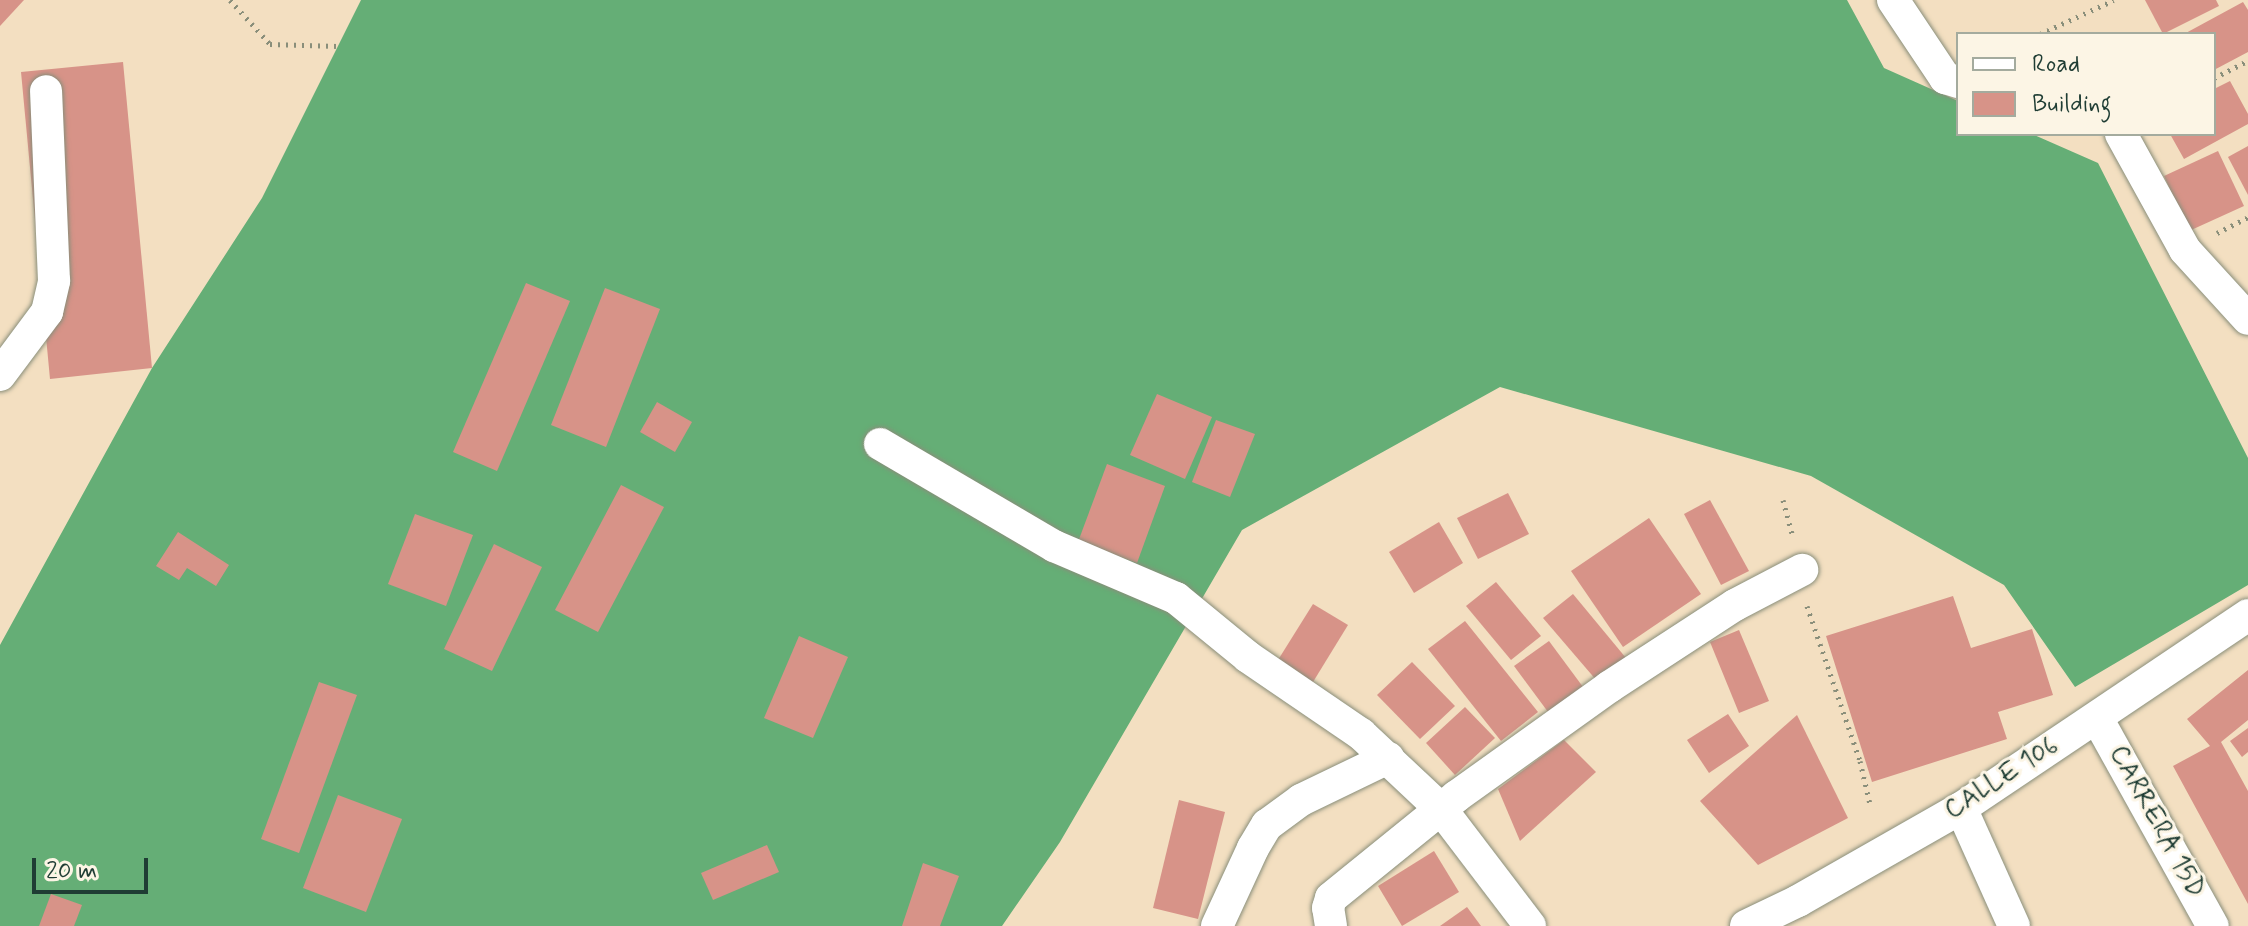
<!DOCTYPE html>
<html>
<head>
<meta charset="utf-8">
<style>
  body { margin:0 }
  #map { position:relative; width:2248px; height:926px; overflow:hidden; background:#f3dfc1; font-family:Mynerve,sans-serif }
  div>[style] { position:absolute }
  .forest>* { inset:0; background:#65ae76 }
  .building>* { inset:0; background:#d79388 }
  .path>* { height:5px; margin-top:-2.5px; transform-origin:0; background:repeating-linear-gradient(90deg,#898e7a 0 2px,transparent 0 8px) }
  .roads { filter:drop-shadow(0 0 2px #898e7a) drop-shadow(0 0 2px #898e7a) }
  .street>* { height:32px; margin:-16px; padding:0 16px; transform-origin:16px; border-radius:16px; background:#fff }
  span { translate:-50% -50%; white-space:nowrap; text-align:center; line-height:1.15; -webkit-text-stroke:6px #fcf5e5; paint-order:stroke }
  .street-label { font-size:26px; color:#1f3d34 }
  .legend { position:absolute; left:1956px; top:32px; width:260px; height:104px; box-sizing:border-box; background:#fcf5e5; border:2px solid #a4ab9e; margin:0; padding:10px 14px; list-style:none; font-size:24px; color:#1f3d34 }
  .legend li { display:flex; align-items:center; gap:16px; height:40px }
  .legend b { width:40px; border:2px solid #a4ab9e }
  .scale { position:absolute; left:32px; top:858px; width:116px; height:36px; box-sizing:border-box; border:4px solid #1f3d34; border-top:0; padding-left:10px; font-size:24px; line-height:28px; white-space:nowrap; color:#1f3d34; -webkit-text-stroke:6px #fcf5e5; paint-order:stroke }
</style>
</head>
<body>
<div id="map">
  <div class="forest">
    <i style="clip-path:polygon(361px 0,1847px 0,1884px 68px,1958px 101px,1958px 134px,2032px 134px,2098px 163px,2248px 458px,2248px 585px,2075px 687px,2004px 585px,1811px 476px,1500px 387px,1242px 530px,1060px 842px,1002px 926px,0 926px,0 645px,152px 368px,262px 198px)"></i>
  </div>
  <div class="building">
    <i style="clip-path:polygon(0 0,24px 0,0 26px)"></i>
    <i style="clip-path:polygon(2145px 0,2216px 0,2219px 6px,2163px 34px)"></i>
    <i style="clip-path:polygon(2243px 2px,2248px 10px,2248px 52px,2214px 70px,2214px 34px,2184px 34px)"></i>
    <i style="clip-path:polygon(123px 62px,152px 368px,50px 379px,21px 72px)"></i>
    <i style="clip-path:polygon(2230px 81px,2248px 114px,2248px 124px,2184px 159px,2170px 134px,2214px 134px,2214px 89px)"></i>
    <i style="clip-path:polygon(2248px 146px,2248px 195px,2228px 157px)"></i>
    <i style="clip-path:polygon(2218px 151px,2244px 206px,2189px 231px,2164px 176px)"></i>
    <i style="clip-path:polygon(526px 283px,570px 301px,497px 471px,453px 452px)"></i>
    <i style="clip-path:polygon(605px 288px,660px 309px,606px 447px,551px 425px)"></i>
    <i style="clip-path:polygon(1157px 394px,1212px 417px,1185px 479px,1130px 455px)"></i>
    <i style="clip-path:polygon(657px 402px,692px 422px,675px 452px,640px 432px)"></i>
    <i style="clip-path:polygon(1216px 420px,1255px 434px,1230px 497px,1192px 482px)"></i>
    <i style="clip-path:polygon(1107px 464px,1165px 486px,1137px 563px,1078px 542px)"></i>
    <i style="clip-path:polygon(621px 485px,664px 507px,598px 632px,555px 610px)"></i>
    <i style="clip-path:polygon(1508px 493px,1529px 534px,1478px 559px,1457px 518px)"></i>
    <i style="clip-path:polygon(1710px 500px,1749px 571px,1721px 585px,1684px 514px)"></i>
    <i style="clip-path:polygon(415px 514px,473px 535px,446px 606px,388px 584px)"></i>
    <i style="clip-path:polygon(1649px 518px,1701px 594px,1623px 647px,1571px 571px)"></i>
    <i style="clip-path:polygon(1439px 522px,1463px 563px,1414px 593px,1389px 552px)"></i>
    <i style="clip-path:polygon(178px 532px,229px 565px,216px 586px,187px 568px,179px 580px,156px 566px)"></i>
    <i style="clip-path:polygon(494px 544px,542px 567px,492px 671px,444px 649px)"></i>
    <i style="clip-path:polygon(1496px 582px,1541px 636px,1511px 660px,1466px 606px)"></i>
    <i style="clip-path:polygon(1573px 594px,1626px 658px,1597px 681px,1543px 618px)"></i>
    <i style="clip-path:polygon(1953px 596px,1971px 648px,2032px 629px,2053px 695px,1998px 712px,2007px 739px,1872px 782px,1826px 636px)"></i>
    <i style="clip-path:polygon(1313px 604px,1348px 625px,1313px 682px,1278px 660px)"></i>
    <i style="clip-path:polygon(1465px 621px,1538px 712px,1501px 741px,1428px 649px)"></i>
    <i style="clip-path:polygon(1739px 630px,1769px 701px,1739px 713px,1710px 642px)"></i>
    <i style="clip-path:polygon(799px 636px,848px 657px,813px 738px,764px 718px)"></i>
    <i style="clip-path:polygon(1549px 641px,1586px 691px,1551px 716px,1514px 666px)"></i>
    <i style="clip-path:polygon(1412px 662px,1455px 706px,1420px 739px,1377px 695px)"></i>
    <i style="clip-path:polygon(2248px 670px,2248px 720px,2221px 742px,2248px 791px,2248px 904px,2173px 766px,2210px 746px,2187px 719px)"></i>
    <i style="clip-path:polygon(319px 682px,357px 695px,299px 853px,261px 839px)"></i>
    <i style="clip-path:polygon(1465px 707px,1495px 738px,1455px 775px,1426px 743px)"></i>
    <i style="clip-path:polygon(1728px 714px,1749px 746px,1709px 773px,1687px 740px)"></i>
    <i style="clip-path:polygon(1797px 715px,1848px 818px,1758px 865px,1700px 801px)"></i>
    <i style="clip-path:polygon(2248px 728px,2248px 752px,2242px 757px,2230px 741px)"></i>
    <i style="clip-path:polygon(1564px 740px,1596px 772px,1520px 841px,1498px 789px)"></i>
    <i style="clip-path:polygon(338px 795px,402px 819px,366px 912px,303px 888px)"></i>
    <i style="clip-path:polygon(1179px 800px,1225px 812px,1198px 919px,1153px 908px)"></i>
    <i style="clip-path:polygon(767px 845px,779px 872px,713px 900px,701px 873px)"></i>
    <i style="clip-path:polygon(1434px 851px,1459px 892px,1402px 926px,1378px 886px)"></i>
    <i style="clip-path:polygon(923px 863px,959px 876px,940px 926px,902px 926px)"></i>
    <i style="clip-path:polygon(51px 894px,82px 905px,74px 926px,39px 926px)"></i>
    <i style="clip-path:polygon(1467px 907px,1481px 926px,1440px 926px)"></i>
  </div>
  <div class="path">
    <i style="left:230px;top:0;width:59px;rotate:47.7deg"></i>
    <i style="left:270px;top:44px;width:68px;rotate:1.7deg"></i>
    <i style="left:2040px;top:34px;width:81px;rotate:-24.7deg"></i>
    <i style="left:2214px;top:78px;width:38px;rotate:-27deg"></i>
    <i style="left:2217px;top:233px;width:35px;rotate:-27deg"></i>
    <i style="left:1783px;top:500px;width:38px;rotate:75deg"></i>
    <i style="left:1807px;top:606px;width:164px;rotate:71.1deg"></i>
    <i style="left:1860px;top:761px;width:44px;rotate:76.9deg"></i>
  </div>
  <div class="roads">
    <div class="street">
      <i style="left:1893px;top:0;width:94px;rotate:56.3deg"></i>
      <i style="left:1945px;top:78px;width:14px;rotate:17deg"></i>
      <i style="left:2121px;top:134px;width:132px;rotate:61.1deg"></i>
      <i style="left:2185px;top:250px;width:93px;rotate:47.6deg"></i>
      <i style="left:0;top:375px;width:79px;rotate:-53.3deg"></i>
      <i style="left:47px;top:312px;width:32px;rotate:-77deg"></i>
      <i style="left:54px;top:281px;width:190px;rotate:-92.4deg"></i>
      <i style="left:880px;top:444px;width:202px;rotate:30.4deg"></i>
      <i style="left:1054px;top:546px;width:133px;rotate:23.1deg"></i>
      <i style="left:1176px;top:598px;width:93px;rotate:39.3deg"></i>
      <i style="left:1248px;top:657px;width:137px;rotate:34.3deg"></i>
      <i style="left:1361px;top:734px;width:110px;rotate:43.2deg"></i>
      <i style="left:1441px;top:809px;width:147px;rotate:52.7deg"></i>
      <i style="left:2097px;top:718px;width:238px;rotate:60.9deg"></i>
      <i style="left:1961px;top:808px;width:129px;rotate:65.8deg"></i>
      <i style="left:1217px;top:926px;width:86px;rotate:-65.2deg"></i>
      <i style="left:1253px;top:848px;width:27px;rotate:-59deg"></i>
      <i style="left:1267px;top:825px;width:42px;rotate:-36.3deg"></i>
      <i style="left:1301px;top:800px;width:97px;rotate:-25.8deg"></i>
      <i style="left:1331px;top:926px;width:18px;rotate:-99deg"></i>
      <i style="left:1328px;top:908px;width:10px;rotate:-73deg"></i>
      <i style="left:1331px;top:898px;width:162px;rotate:-39deg"></i>
      <i style="left:1457px;top:796px;width:187px;rotate:-35.6deg"></i>
      <i style="left:1609px;top:687px;width:150px;rotate:-33.1deg"></i>
      <i style="left:1735px;top:605px;width:76px;rotate:-27.6deg"></i>
      <i style="left:1746px;top:926px;width:58px;rotate:-25.7deg"></i>
      <i style="left:1798px;top:901px;width:188px;rotate:-29.7deg"></i>
      <i style="left:1961px;top:808px;width:346px;rotate:-33.9deg"></i>
    </div>
  </div>
  <div class="street-label">
    <span style="left:2002px;top:779px;rotate:-33deg">CALLE 106</span>
    <span style="left:2156px;top:822px;rotate:61deg">CARRERA 15D</span>
  </div>
  <ul class="legend">
  <li><b style="height:10px;background:#fff"></b>Road</li>
  <li><b style="height:22px;background:#d79388"></b>Building</li>
  </ul>
  <div class="scale">20 m</div>
</div>
</body>
</html>
